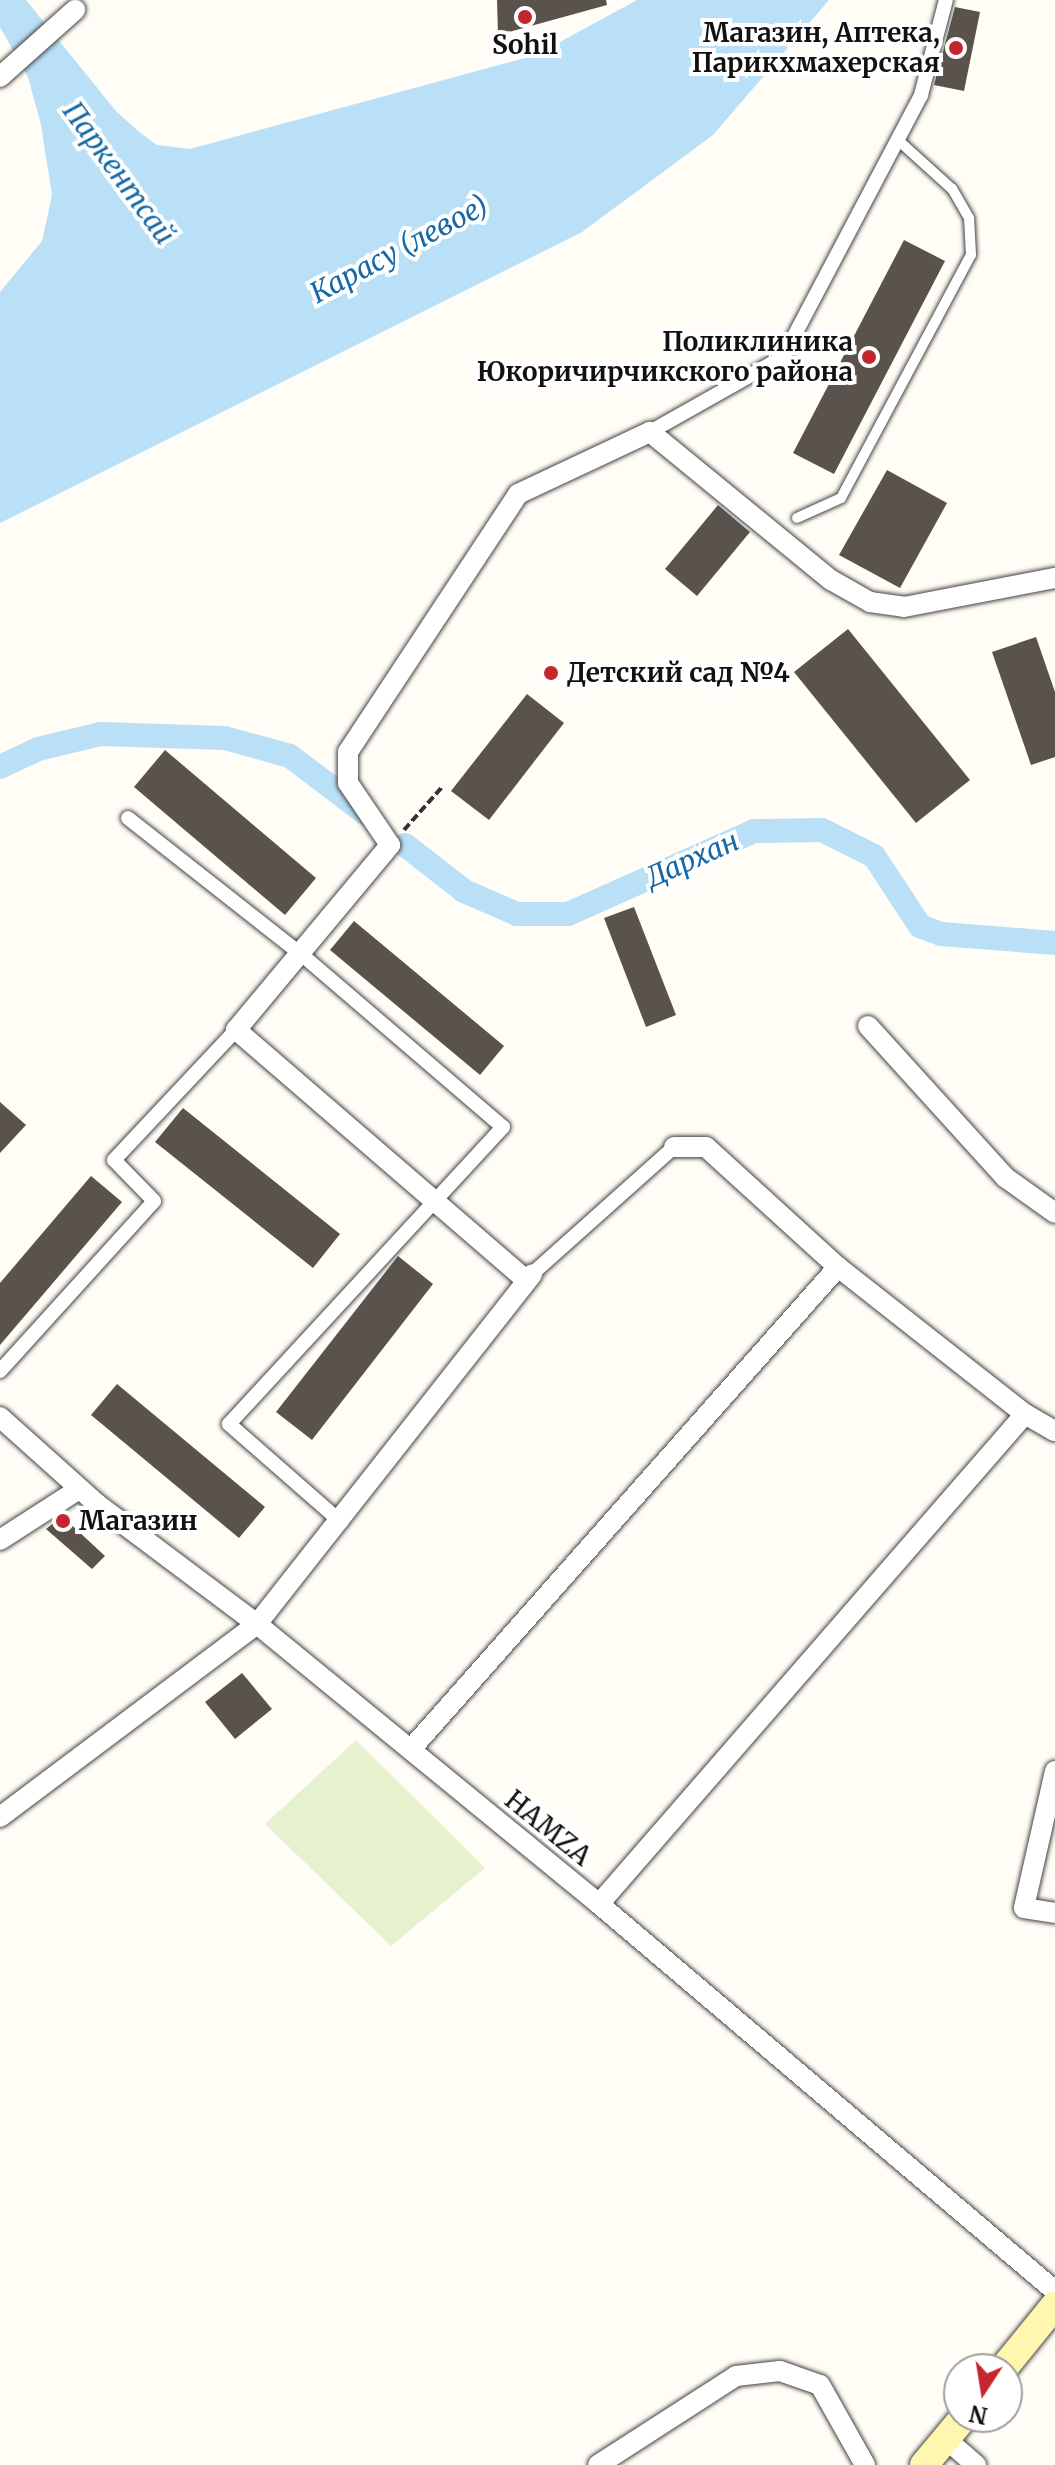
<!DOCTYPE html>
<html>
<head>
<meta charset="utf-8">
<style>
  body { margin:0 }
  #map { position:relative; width:1055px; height:2465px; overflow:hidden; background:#fffdf5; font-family:Merriweather,serif }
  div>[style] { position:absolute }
  .pitch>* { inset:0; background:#e6f2cf }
  .water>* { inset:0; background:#b9e0f7 }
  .canal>* { height:24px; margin:-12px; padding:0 12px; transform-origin:12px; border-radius:12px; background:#b9e0f7 }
  .building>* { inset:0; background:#5a524d }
  .path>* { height:4px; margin-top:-2px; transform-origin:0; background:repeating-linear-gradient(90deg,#333 0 8px,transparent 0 12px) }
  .roads { filter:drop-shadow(0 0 2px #444) drop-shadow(0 0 2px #444) }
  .service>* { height:10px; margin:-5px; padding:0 5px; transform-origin:5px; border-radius:5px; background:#fff }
  .pedestrian>* { height:14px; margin:-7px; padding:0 7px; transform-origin:7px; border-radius:7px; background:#fff }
  .minor>* { height:20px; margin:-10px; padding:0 10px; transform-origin:10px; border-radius:10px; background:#fff }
  .secondary>* { height:28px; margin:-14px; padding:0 14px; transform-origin:14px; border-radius:14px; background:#fff6b0 }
  .dots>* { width:22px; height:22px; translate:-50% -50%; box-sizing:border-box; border:4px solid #fff; border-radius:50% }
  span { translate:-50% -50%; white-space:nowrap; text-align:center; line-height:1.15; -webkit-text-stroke:8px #fff; paint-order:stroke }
  .poi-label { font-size:26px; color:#111; font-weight:700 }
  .right { translate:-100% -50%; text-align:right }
  .left { translate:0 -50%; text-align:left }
  .street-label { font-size:26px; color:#111 }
  .water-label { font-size:28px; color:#1768a6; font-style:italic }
  .north { position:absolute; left:943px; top:2353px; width:80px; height:80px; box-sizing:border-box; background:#fff; border:2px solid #a0a0a0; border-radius:50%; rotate:192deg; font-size:22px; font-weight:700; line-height:32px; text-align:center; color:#111 }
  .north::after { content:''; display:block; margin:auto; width:28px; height:36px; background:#c4262e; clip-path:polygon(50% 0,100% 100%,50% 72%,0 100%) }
</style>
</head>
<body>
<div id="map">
  <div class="pitch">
    <i style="clip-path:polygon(356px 1740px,485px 1868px,391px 1946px,265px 1824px)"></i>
  </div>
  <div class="water">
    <i style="clip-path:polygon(0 0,26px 0,116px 111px,138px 131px,157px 145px,190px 149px,536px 55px,637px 0,829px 0,713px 135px,582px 232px,0 523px,0 292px,42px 241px,52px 195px,41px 125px,28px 77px,0 27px)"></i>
  </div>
  <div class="canal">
    <i style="left:0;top:767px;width:42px;rotate:-25.3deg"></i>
    <i style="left:38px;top:749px;width:65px;rotate:-13.4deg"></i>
    <i style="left:101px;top:734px;width:124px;rotate:1.8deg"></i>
    <i style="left:225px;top:738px;width:67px;rotate:15.5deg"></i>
    <i style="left:290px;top:756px;width:94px;rotate:37.2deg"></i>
    <i style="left:405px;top:845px;width:75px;rotate:37.9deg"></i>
    <i style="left:464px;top:891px;width:58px;rotate:23.5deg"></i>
    <i style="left:517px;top:914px;width:51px"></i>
    <i style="left:568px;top:914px;width:204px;rotate:-24deg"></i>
    <i style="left:754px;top:831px;width:68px;rotate:-0.8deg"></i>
    <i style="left:822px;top:830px;width:58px;rotate:26.6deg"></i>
    <i style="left:874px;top:856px;width:84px;rotate:56.7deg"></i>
    <i style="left:920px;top:926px;width:22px;rotate:21deg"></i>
    <i style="left:941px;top:934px;width:114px;rotate:4.5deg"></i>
  </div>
  <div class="building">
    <i style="clip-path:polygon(497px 0,606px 0,607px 5px,498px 35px)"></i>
    <i style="clip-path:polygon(955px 7px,980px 12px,964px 91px,934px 85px)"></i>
    <i style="clip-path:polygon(904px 240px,945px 261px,834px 474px,793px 453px)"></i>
    <i style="clip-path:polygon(887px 470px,947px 503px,900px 588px,839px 555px)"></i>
    <i style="clip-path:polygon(718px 505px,750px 532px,697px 596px,665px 569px)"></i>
    <i style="clip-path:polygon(848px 629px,970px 780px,916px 823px,794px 672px)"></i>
    <i style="clip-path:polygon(1036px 637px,1055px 692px,1055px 757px,1031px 765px,992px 652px)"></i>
    <i style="clip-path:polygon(527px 694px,564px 723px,489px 820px,451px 791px)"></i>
    <i style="clip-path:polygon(165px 750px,316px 878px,285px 915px,134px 787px)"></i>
    <i style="clip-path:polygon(634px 907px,676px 1015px,646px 1027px,604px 918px)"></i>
    <i style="clip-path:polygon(354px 921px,504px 1046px,480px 1075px,330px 950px)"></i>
    <i style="clip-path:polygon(0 1102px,26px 1125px,0 1153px)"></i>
    <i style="clip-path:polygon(183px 1108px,340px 1234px,313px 1268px,155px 1142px)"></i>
    <i style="clip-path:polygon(91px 1176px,122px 1202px,0 1345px,0 1283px)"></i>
    <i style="clip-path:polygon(398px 1256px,433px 1284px,312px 1440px,276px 1412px)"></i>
    <i style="clip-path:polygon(117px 1384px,265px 1507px,239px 1538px,91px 1415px)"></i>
    <i style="clip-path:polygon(62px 1516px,105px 1556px,92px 1569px,46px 1529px)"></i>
    <i style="clip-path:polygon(242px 1673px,272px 1709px,235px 1739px,205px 1702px)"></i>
  </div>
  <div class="path">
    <i style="left:404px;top:830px;width:57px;rotate:-48.5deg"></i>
  </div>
  <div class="roads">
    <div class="service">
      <i style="left:797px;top:518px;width:48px;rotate:-24.4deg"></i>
      <i style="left:841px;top:498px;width:276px;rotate:-61.9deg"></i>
      <i style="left:971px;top:255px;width:37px;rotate:-93deg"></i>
      <i style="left:969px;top:218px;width:34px;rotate:-120deg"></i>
      <i style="left:952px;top:189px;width:73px;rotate:-137.8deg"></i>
    </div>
    <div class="pedestrian">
      <i style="left:650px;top:432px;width:153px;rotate:-29.4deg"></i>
      <i style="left:783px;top:357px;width:296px;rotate:-62.2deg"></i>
      <i style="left:921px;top:95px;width:98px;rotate:-75.3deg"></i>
      <i style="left:128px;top:818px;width:220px;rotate:38.2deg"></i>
      <i style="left:301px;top:954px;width:266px;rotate:40.6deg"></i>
      <i style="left:503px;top:1127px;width:404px;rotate:132.7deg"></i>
      <i style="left:229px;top:1424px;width:149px;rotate:41.2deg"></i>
      <i style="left:532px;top:1274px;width:191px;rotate:-41.8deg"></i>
      <i style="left:0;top:1371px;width:229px;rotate:-47.8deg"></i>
      <i style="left:154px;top:1201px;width:57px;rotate:-134.3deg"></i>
      <i style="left:114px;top:1160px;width:178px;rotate:-46.8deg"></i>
    </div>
    <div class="minor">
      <i style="left:0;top:77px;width:101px;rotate:-41.8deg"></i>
      <i style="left:868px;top:1026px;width:205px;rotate:47.8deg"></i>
      <i style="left:1006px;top:1178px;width:60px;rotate:35.5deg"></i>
      <i style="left:674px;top:1147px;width:32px"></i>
      <i style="left:706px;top:1147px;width:178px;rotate:42.3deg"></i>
      <i style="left:838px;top:1267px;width:238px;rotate:38.2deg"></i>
      <i style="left:1025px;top:1414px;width:34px;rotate:30deg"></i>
      <i style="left:526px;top:1280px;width:383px;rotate:-139.2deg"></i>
      <i style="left:236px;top:1030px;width:241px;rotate:-50.2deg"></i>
      <i style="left:390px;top:845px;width:75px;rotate:-124.1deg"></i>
      <i style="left:348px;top:783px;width:31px;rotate:-90deg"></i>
      <i style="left:348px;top:752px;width:309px;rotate:-56.6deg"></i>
      <i style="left:518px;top:494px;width:146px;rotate:-25.2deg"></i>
      <i style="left:650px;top:432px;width:234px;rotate:39.3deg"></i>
      <i style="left:831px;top:580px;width:45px;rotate:29.4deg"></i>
      <i style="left:870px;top:602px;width:34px;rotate:8deg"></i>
      <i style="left:904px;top:607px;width:154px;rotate:-10.9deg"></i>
      <i style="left:0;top:1417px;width:130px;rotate:41.9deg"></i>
      <i style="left:97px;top:1504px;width:200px;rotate:36.9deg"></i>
      <i style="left:257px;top:1624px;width:442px;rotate:39.3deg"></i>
      <i style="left:599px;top:1904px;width:598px;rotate:40.32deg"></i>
      <i style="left:0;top:1540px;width:94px;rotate:-32.8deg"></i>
      <i style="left:411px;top:1749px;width:644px;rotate:-48.46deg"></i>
      <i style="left:1055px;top:1771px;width:140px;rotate:102.8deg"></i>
      <i style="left:1024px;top:1908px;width:31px;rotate:9deg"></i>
      <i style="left:0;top:1817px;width:321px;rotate:-36.9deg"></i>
      <i style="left:257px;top:1624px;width:445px;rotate:-51.8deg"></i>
      <i style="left:599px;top:1904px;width:649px;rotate:-49deg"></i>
      <i style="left:946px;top:2439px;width:40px;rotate:41deg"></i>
      <i style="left:598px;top:2465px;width:164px;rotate:-32.8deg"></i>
      <i style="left:736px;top:2376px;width:44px;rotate:-6.5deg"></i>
      <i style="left:780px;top:2371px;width:42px;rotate:19.3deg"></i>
      <i style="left:820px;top:2385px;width:92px;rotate:60.6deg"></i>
    </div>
    <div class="secondary">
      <i style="left:1003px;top:2369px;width:82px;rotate:-50.9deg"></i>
      <i style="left:924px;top:2465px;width:62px;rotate:-50.2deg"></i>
    </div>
  </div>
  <div class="dots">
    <i style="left:525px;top:17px;background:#c4262e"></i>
    <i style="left:956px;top:48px;background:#c4262e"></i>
    <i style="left:869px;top:357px;background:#c4262e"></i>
    <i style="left:551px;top:673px;background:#c4262e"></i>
    <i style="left:63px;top:1521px;background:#c4262e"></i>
  </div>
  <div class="poi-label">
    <span class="right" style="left:940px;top:48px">Магазин, Аптека,<br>Парикхмахерская</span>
    <span style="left:525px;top:45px">Sohil</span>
    <span class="right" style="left:853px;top:357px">Поликлиника<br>Юкоричирчикского района</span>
    <span class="left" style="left:567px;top:673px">Детский сад №4</span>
    <span class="left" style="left:79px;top:1521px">Магазин</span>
  </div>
  <div class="street-label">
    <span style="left:548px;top:1828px;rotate:39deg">HAMZA</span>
  </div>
  <div class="water-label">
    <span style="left:119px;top:173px;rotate:54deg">Паркентсай</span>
    <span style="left:399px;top:249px;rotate:-28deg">Карасу (левое)</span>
    <span style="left:692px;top:859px;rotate:-24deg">Дархан</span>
  </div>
  <div class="north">N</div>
</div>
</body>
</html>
